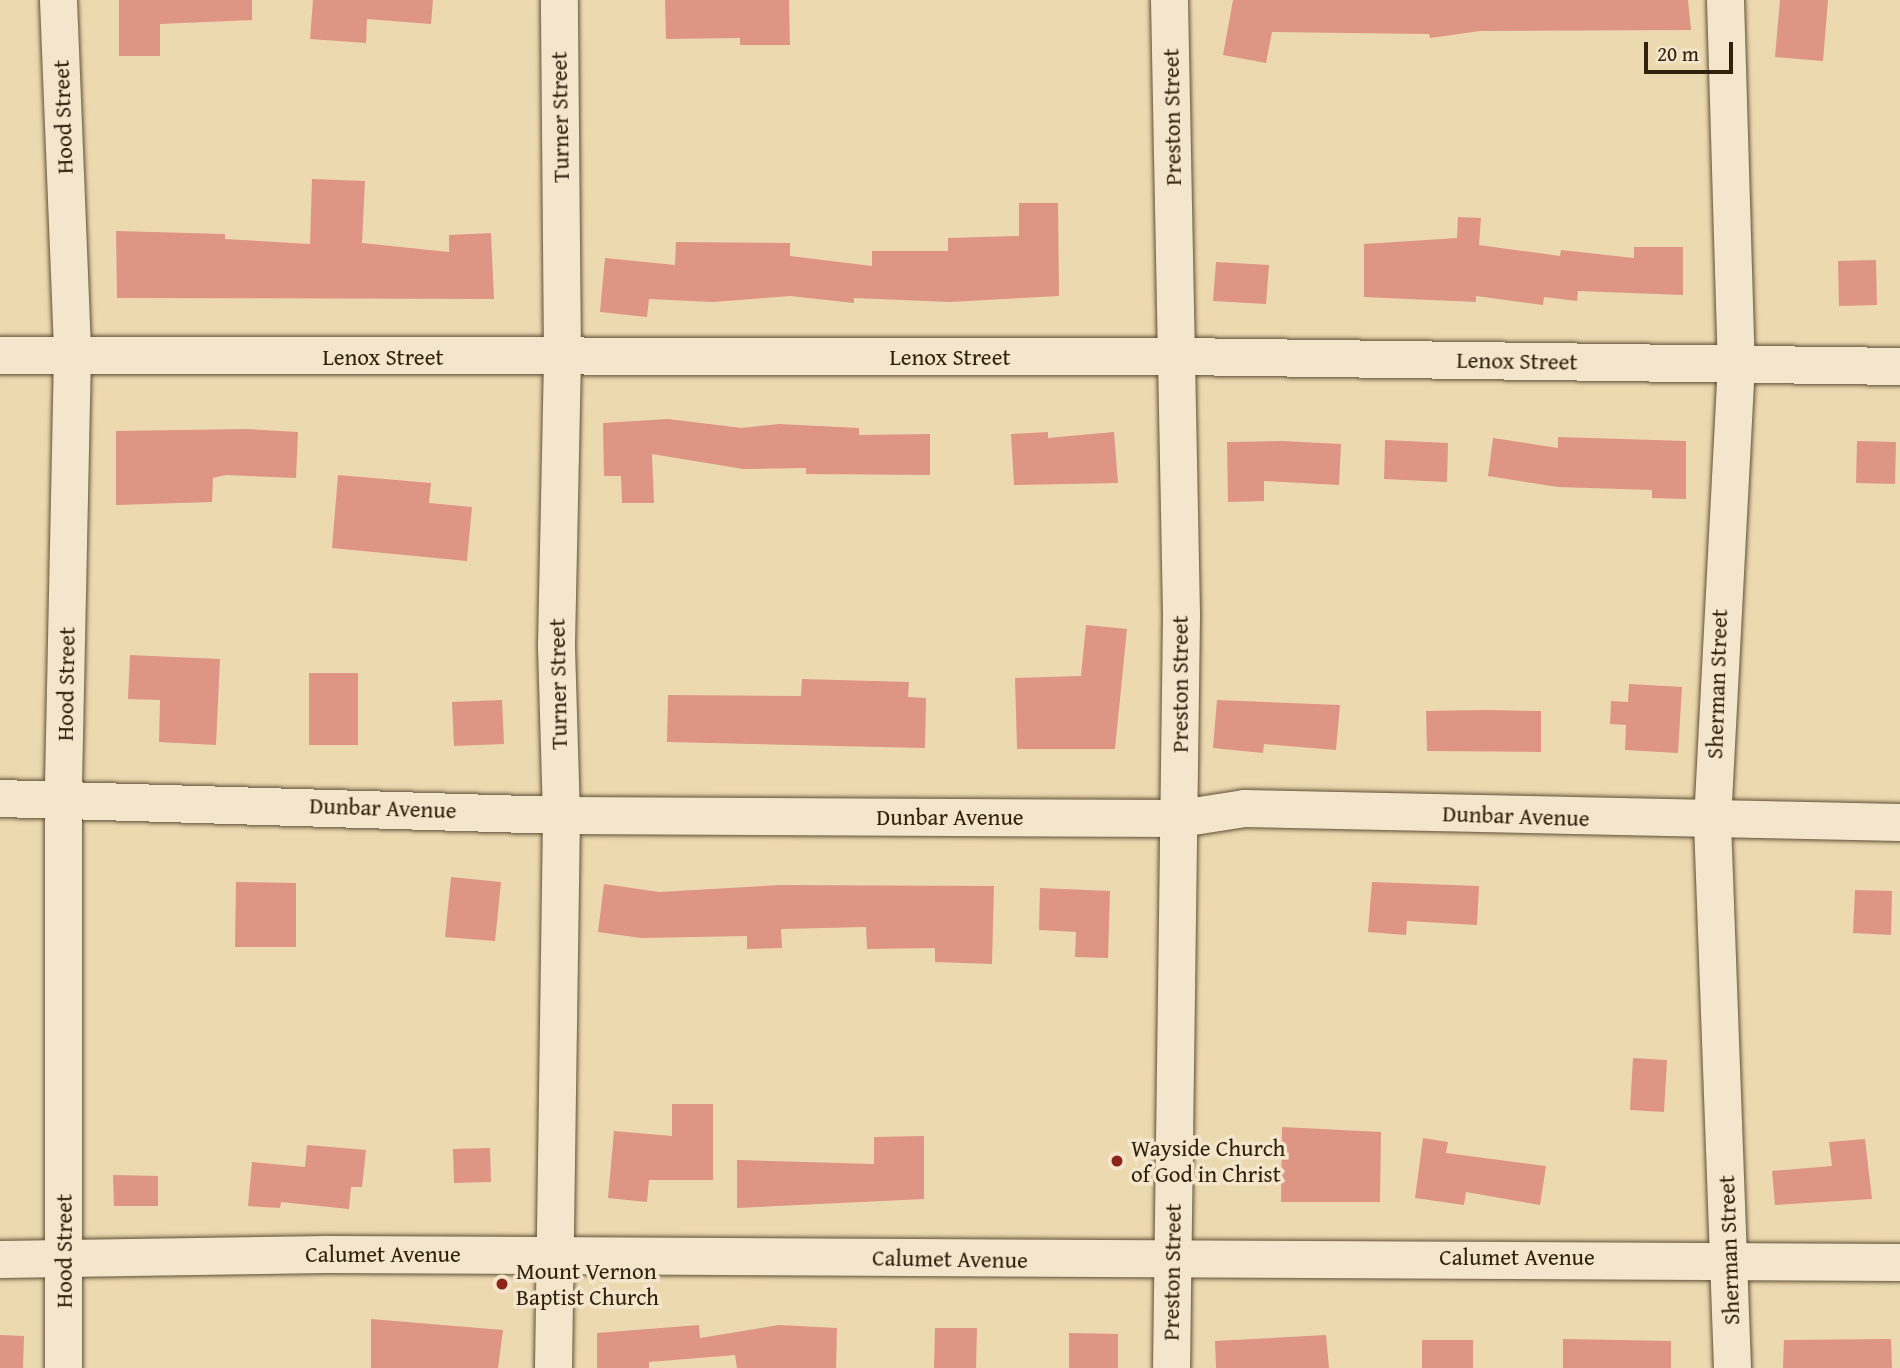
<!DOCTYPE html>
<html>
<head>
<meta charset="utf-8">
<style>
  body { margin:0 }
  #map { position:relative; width:1900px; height:1368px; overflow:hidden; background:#edd9b0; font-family:"Gentium Book Plus",serif }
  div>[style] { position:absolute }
  .building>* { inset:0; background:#de9584 }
  .roads { filter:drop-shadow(0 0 2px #605036) drop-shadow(0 0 2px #605036) }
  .minor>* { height:37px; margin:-18.5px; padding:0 18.5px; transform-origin:18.5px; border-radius:18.5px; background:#f3e6cc }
  .dots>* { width:19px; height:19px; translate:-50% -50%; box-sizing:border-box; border:4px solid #f3e6cc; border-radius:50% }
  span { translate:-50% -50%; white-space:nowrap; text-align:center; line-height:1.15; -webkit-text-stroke:7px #f3e6cc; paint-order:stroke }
  .street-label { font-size:23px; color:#31220e }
  .poi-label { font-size:23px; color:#31220e }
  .left { translate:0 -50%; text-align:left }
  .scale { position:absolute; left:1644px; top:42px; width:89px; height:32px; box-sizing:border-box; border:4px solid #31220e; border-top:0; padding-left:9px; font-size:21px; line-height:24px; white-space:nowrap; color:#31220e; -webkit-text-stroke:5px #f3e6cc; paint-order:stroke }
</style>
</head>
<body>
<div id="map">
  <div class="building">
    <i style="clip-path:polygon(119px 0,252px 0,252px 20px,160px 24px,160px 56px,119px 56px)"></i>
    <i style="clip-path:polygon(313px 0,433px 0,431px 24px,367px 19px,366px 43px,310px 39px)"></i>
    <i style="clip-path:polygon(665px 0,789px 0,790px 45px,740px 45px,740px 38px,666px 39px)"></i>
    <i style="clip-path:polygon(1233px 0,1688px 0,1691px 30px,1480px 31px,1430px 38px,1429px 34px,1272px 32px,1266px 63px,1223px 55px)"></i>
    <i style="clip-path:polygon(1780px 0,1828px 0,1823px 61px,1775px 57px)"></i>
    <i style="clip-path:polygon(312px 179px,365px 181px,362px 243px,449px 252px,449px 235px,491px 233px,494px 299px,117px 298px,116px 231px,225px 234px,225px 239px,310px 244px)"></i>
    <i style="clip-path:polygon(1019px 203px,1058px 203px,1059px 296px,950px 302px,854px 298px,854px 303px,790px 296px,713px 302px,649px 299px,647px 317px,600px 312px,605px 258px,675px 265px,676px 242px,790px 243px,790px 256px,872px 266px,872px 251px,948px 251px,948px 238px,1019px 236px)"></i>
    <i style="clip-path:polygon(1458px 217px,1481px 218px,1479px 245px,1560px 256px,1561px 250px,1634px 258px,1634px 247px,1683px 247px,1683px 295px,1578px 291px,1577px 301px,1544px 297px,1543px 305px,1476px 296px,1476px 302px,1364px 297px,1364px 244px,1457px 238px)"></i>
    <i style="clip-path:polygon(1876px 260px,1877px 305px,1839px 306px,1838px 261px)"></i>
    <i style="clip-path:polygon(1216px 262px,1269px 265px,1266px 304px,1213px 301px)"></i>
    <i style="clip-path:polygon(668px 419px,742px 428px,779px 424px,859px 428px,859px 435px,930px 434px,930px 475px,806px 474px,806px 468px,743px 469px,652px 454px,654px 503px,622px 503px,621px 476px,604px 476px,603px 423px)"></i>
    <i style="clip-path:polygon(247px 429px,298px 432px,296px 478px,226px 475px,213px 478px,212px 502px,116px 505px,116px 431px)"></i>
    <i style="clip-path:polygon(1048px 432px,1048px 438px,1114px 432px,1118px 483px,1014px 485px,1011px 434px)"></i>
    <i style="clip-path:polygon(1558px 437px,1686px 441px,1686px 499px,1652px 498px,1652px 490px,1558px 487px,1488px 476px,1493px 438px,1558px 448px)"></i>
    <i style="clip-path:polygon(1385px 440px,1448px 443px,1447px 482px,1384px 479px)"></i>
    <i style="clip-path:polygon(1282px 441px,1341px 444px,1339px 485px,1264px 481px,1264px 501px,1228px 502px,1227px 442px)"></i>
    <i style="clip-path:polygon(1857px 441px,1896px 442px,1895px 484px,1856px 483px)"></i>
    <i style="clip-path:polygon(338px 475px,431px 483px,429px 503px,472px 507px,467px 561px,332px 548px)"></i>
    <i style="clip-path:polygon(1086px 625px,1127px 629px,1115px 749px,1017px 749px,1015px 678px,1081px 676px)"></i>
    <i style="clip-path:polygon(130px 655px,220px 659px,216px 745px,159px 742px,160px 700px,128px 699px)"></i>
    <i style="clip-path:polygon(309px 673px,358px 673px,358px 745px,309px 745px)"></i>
    <i style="clip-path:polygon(802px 679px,909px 682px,908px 697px,926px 698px,925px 748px,667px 742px,668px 695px,801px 696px)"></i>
    <i style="clip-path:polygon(1629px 684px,1682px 687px,1678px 753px,1625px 750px,1626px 725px,1610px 724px,1611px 701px,1628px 702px)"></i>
    <i style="clip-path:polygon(502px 700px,504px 744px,454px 746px,452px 702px)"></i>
    <i style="clip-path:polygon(1217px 700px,1340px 705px,1336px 750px,1264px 744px,1263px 753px,1213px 748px)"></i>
    <i style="clip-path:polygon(1483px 710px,1541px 711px,1541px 752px,1427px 751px,1426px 711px)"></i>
    <i style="clip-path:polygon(451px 877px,501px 882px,495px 941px,445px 937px)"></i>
    <i style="clip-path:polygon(236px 882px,296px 883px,296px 947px,235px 947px)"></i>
    <i style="clip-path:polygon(1372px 882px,1479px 886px,1477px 925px,1407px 921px,1406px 935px,1368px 932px)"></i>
    <i style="clip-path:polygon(604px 884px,659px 892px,779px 885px,994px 886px,992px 964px,935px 962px,935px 948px,867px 949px,866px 927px,781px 929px,782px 948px,747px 949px,747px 936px,641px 938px,598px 932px)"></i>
    <i style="clip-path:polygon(1040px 888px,1110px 891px,1108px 958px,1075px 957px,1076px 932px,1039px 930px)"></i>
    <i style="clip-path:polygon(1855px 890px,1892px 891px,1891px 935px,1853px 933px)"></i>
    <i style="clip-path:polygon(1633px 1058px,1667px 1060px,1664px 1112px,1630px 1110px)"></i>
    <i style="clip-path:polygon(672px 1104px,713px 1104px,713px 1180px,649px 1180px,647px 1202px,608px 1198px,614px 1131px,672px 1136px)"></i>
    <i style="clip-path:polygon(1282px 1127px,1381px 1132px,1380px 1202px,1281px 1202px)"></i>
    <i style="clip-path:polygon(924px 1136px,924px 1199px,737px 1208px,737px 1160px,874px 1164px,874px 1137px)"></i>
    <i style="clip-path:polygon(1423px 1138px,1448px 1142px,1446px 1153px,1546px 1166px,1540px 1205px,1466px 1192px,1464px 1205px,1415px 1198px)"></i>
    <i style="clip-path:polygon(1865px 1139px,1872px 1199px,1775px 1205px,1772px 1171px,1832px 1166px,1829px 1142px)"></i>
    <i style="clip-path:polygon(307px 1145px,366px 1150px,362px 1187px,351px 1187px,349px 1209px,281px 1202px,280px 1208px,248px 1206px,252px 1162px,305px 1167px)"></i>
    <i style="clip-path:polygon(490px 1148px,491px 1182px,454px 1183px,453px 1149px)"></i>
    <i style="clip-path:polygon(113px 1175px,158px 1176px,158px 1206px,114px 1206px)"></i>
    <i style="clip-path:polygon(371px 1319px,503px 1330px,498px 1368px,371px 1368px)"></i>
    <i style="clip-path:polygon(699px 1325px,700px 1338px,779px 1325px,837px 1328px,836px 1368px,737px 1368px,735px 1355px,649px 1362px,649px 1368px,597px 1368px,597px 1333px)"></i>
    <i style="clip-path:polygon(935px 1328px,977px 1328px,976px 1368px,934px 1368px)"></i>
    <i style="clip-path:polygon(1069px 1333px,1118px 1334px,1118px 1368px,1069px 1368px)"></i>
    <i style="clip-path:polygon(0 1335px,24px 1336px,23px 1368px,0 1368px)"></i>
    <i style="clip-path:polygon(1326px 1335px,1329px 1368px,1216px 1368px,1215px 1341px)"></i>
    <i style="clip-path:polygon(1563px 1339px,1671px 1341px,1671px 1368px,1563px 1368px)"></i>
    <i style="clip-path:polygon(1891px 1339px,1892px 1368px,1783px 1368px,1784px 1340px)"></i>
    <i style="clip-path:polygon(1422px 1340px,1473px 1340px,1473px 1368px,1422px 1368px)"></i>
  </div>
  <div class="roads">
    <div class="minor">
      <i style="left:58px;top:0;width:354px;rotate:87.7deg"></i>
      <i style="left:72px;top:354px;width:443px;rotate:91.2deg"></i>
      <i style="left:63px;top:797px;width:571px;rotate:90deg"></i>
      <i style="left:1169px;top:0;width:615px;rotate:88.88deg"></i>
      <i style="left:1181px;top:615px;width:753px;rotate:90.76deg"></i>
      <i style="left:1725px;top:0;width:363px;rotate:88.3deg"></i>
      <i style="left:1736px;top:363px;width:460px;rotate:93deg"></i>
      <i style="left:1712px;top:822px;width:546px;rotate:87.9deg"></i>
      <i style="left:0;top:355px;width:1177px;rotate:0.05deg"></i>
      <i style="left:1177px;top:356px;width:723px;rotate:0.79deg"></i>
      <i style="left:0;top:798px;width:561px;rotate:1.74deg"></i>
      <i style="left:561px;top:815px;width:619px;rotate:0.28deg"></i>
      <i style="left:1180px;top:818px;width:65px;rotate:-8.9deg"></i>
      <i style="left:1244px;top:808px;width:656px;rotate:1.22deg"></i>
      <i style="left:0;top:1259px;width:326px;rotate:-0.9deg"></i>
      <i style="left:326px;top:1254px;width:1574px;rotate:0.29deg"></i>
      <i style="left:553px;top:1368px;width:553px;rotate:-89.17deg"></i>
      <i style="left:561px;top:815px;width:171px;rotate:-91.7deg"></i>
      <i style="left:556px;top:644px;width:286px;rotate:-88.8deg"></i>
      <i style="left:562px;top:358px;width:358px;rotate:-90.5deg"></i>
    </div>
  </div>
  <div class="dots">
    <i style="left:1117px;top:1161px;background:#8f2418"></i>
    <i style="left:502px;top:1284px;background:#8f2418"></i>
  </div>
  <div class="street-label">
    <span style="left:63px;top:117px;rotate:-92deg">Hood Street</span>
    <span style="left:560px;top:117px;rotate:-91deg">Turner Street</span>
    <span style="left:1172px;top:117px;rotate:-91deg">Preston Street</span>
    <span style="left:383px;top:357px">Lenox Street</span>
    <span style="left:950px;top:357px">Lenox Street</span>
    <span style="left:1517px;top:361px;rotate:1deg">Lenox Street</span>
    <span style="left:66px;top:684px;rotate:-89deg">Hood Street</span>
    <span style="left:558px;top:684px;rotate:-91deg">Turner Street</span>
    <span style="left:1180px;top:684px;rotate:-90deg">Preston Street</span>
    <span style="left:1717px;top:684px;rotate:-88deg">Sherman Street</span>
    <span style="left:383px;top:808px;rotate:2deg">Dunbar Avenue</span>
    <span style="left:1516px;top:816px;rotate:2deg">Dunbar Avenue</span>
    <span style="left:950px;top:817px">Dunbar Avenue</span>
    <span style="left:1729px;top:1250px;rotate:-92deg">Sherman Street</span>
    <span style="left:64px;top:1251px;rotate:-90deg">Hood Street</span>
    <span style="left:383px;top:1254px">Calumet Avenue</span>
    <span style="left:1517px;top:1257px">Calumet Avenue</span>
    <span style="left:950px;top:1259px;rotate:1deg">Calumet Avenue</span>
    <span style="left:1172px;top:1272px;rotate:-89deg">Preston Street</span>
  </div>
  <div class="poi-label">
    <span class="left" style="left:1131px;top:1161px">Wayside Church<br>of God in Christ</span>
    <span class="left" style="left:516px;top:1284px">Mount Vernon<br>Baptist Church</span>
  </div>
  <div class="scale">20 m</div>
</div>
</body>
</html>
